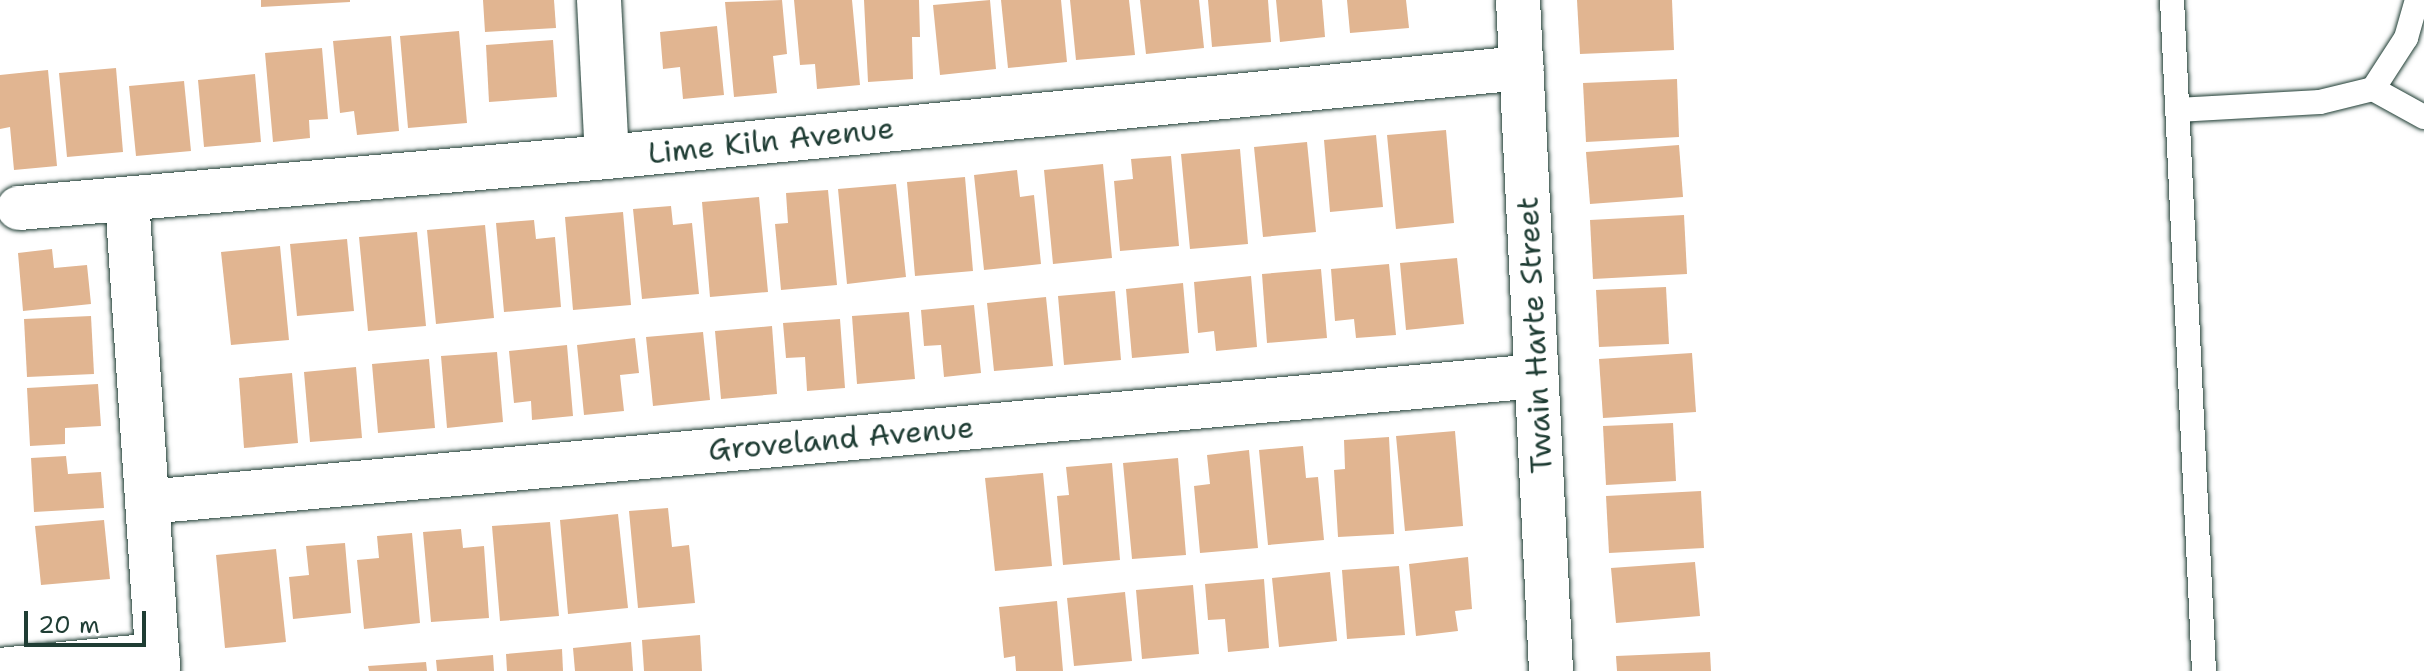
<!DOCTYPE html>
<html>
<head>
<meta charset="utf-8">
<style>
  body { margin:0 }
  #map { position:relative; width:2424px; height:671px; overflow:hidden; background:#fff; font-family:"Shantell Sans",sans-serif }
  div>[style] { position:absolute }
  .building>* { inset:0; background:#e1b591 }
  .roads { filter:drop-shadow(0 0 2px #1f3d34) drop-shadow(0 0 2px #1f3d34) }
  .lane>* { height:24px; margin:-12px; padding:0 12px; transform-origin:12px; border-radius:12px; background:#fff }
  .street>* { height:44px; margin:-22px; padding:0 22px; transform-origin:22px; border-radius:22px; background:#fff }
  span { translate:-50% -50%; white-space:nowrap; text-align:center; line-height:1.15; -webkit-text-stroke:6px #fff; paint-order:stroke }
  .street-label { font-size:30px; color:#1f3d34 }
  .scale { position:absolute; left:24px; top:611px; width:122px; height:36px; box-sizing:border-box; border:4px solid #1f3d34; border-top:0; padding-left:10px; font-size:24px; line-height:28px; white-space:nowrap; color:#1f3d34; -webkit-text-stroke:6px #fff; paint-order:stroke }
</style>
</head>
<body>
<div id="map">
  <div class="building">
    <i style="clip-path:polygon(261px 0,350px 0,350px 2px,261px 7px)"></i>
    <i style="clip-path:polygon(483px 0,554px 0,556px 28px,485px 32px)"></i>
    <i style="clip-path:polygon(782px 0,787px 54px,773px 56px,777px 93px,734px 97px,725px 2px)"></i>
    <i style="clip-path:polygon(794px 0,852px 0,860px 85px,817px 89px,815px 64px,800px 65px)"></i>
    <i style="clip-path:polygon(864px 0,919px 0,920px 37px,912px 37px,913px 79px,868px 82px)"></i>
    <i style="clip-path:polygon(990px 0,996px 69px,940px 75px,933px 5px)"></i>
    <i style="clip-path:polygon(1001px 0,1061px 0,1067px 62px,1008px 68px)"></i>
    <i style="clip-path:polygon(1070px 0,1129px 0,1135px 55px,1076px 60px)"></i>
    <i style="clip-path:polygon(1140px 0,1199px 0,1204px 48px,1146px 54px)"></i>
    <i style="clip-path:polygon(1208px 0,1268px 0,1271px 42px,1212px 47px)"></i>
    <i style="clip-path:polygon(1276px 0,1322px 0,1325px 37px,1280px 42px)"></i>
    <i style="clip-path:polygon(1347px 0,1406px 0,1409px 28px,1350px 33px)"></i>
    <i style="clip-path:polygon(1577px 0,1672px 0,1674px 50px,1580px 54px)"></i>
    <i style="clip-path:polygon(717px 26px,724px 95px,683px 99px,680px 67px,663px 69px,660px 32px)"></i>
    <i style="clip-path:polygon(459px 31px,467px 123px,408px 128px,400px 36px)"></i>
    <i style="clip-path:polygon(391px 36px,399px 131px,357px 135px,354px 111px,340px 113px,333px 41px)"></i>
    <i style="clip-path:polygon(553px 40px,557px 97px,489px 102px,486px 45px)"></i>
    <i style="clip-path:polygon(322px 48px,328px 119px,309px 120px,310px 138px,273px 142px,265px 53px)"></i>
    <i style="clip-path:polygon(116px 68px,123px 152px,67px 157px,59px 73px)"></i>
    <i style="clip-path:polygon(48px 70px,57px 166px,14px 170px,10px 127px,0 129px,0 75px)"></i>
    <i style="clip-path:polygon(255px 74px,261px 142px,204px 147px,198px 80px)"></i>
    <i style="clip-path:polygon(1677px 79px,1679px 137px,1586px 142px,1583px 83px)"></i>
    <i style="clip-path:polygon(184px 81px,191px 151px,136px 156px,129px 86px)"></i>
    <i style="clip-path:polygon(1446px 130px,1454px 223px,1396px 229px,1387px 135px)"></i>
    <i style="clip-path:polygon(1376px 135px,1383px 207px,1330px 212px,1324px 140px)"></i>
    <i style="clip-path:polygon(1307px 142px,1316px 232px,1263px 237px,1254px 147px)"></i>
    <i style="clip-path:polygon(1679px 145px,1683px 197px,1590px 204px,1586px 152px)"></i>
    <i style="clip-path:polygon(1240px 149px,1248px 244px,1190px 249px,1181px 154px)"></i>
    <i style="clip-path:polygon(1171px 156px,1179px 246px,1120px 251px,1114px 181px,1133px 179px,1131px 159px)"></i>
    <i style="clip-path:polygon(1103px 164px,1112px 258px,1053px 264px,1044px 170px)"></i>
    <i style="clip-path:polygon(1017px 170px,1020px 197px,1034px 195px,1041px 264px,984px 270px,974px 175px)"></i>
    <i style="clip-path:polygon(965px 177px,973px 271px,915px 276px,907px 182px)"></i>
    <i style="clip-path:polygon(896px 184px,906px 277px,847px 284px,838px 189px)"></i>
    <i style="clip-path:polygon(828px 190px,837px 285px,781px 290px,775px 224px,788px 223px,786px 193px)"></i>
    <i style="clip-path:polygon(759px 197px,768px 292px,710px 297px,702px 202px)"></i>
    <i style="clip-path:polygon(671px 206px,673px 225px,692px 223px,699px 294px,642px 299px,633px 209px)"></i>
    <i style="clip-path:polygon(623px 212px,631px 305px,573px 310px,565px 217px)"></i>
    <i style="clip-path:polygon(1684px 215px,1687px 274px,1593px 279px,1590px 220px)"></i>
    <i style="clip-path:polygon(534px 220px,536px 239px,555px 237px,561px 307px,504px 312px,496px 223px)"></i>
    <i style="clip-path:polygon(485px 225px,494px 318px,436px 324px,427px 230px)"></i>
    <i style="clip-path:polygon(417px 232px,426px 326px,368px 331px,359px 237px)"></i>
    <i style="clip-path:polygon(347px 239px,354px 311px,297px 316px,290px 244px)"></i>
    <i style="clip-path:polygon(280px 246px,289px 340px,231px 345px,221px 252px)"></i>
    <i style="clip-path:polygon(52px 249px,54px 268px,87px 265px,91px 304px,23px 311px,18px 253px)"></i>
    <i style="clip-path:polygon(1457px 258px,1464px 324px,1406px 330px,1400px 263px)"></i>
    <i style="clip-path:polygon(1389px 264px,1396px 335px,1356px 338px,1354px 319px,1335px 321px,1331px 269px)"></i>
    <i style="clip-path:polygon(1321px 269px,1327px 338px,1267px 343px,1262px 274px)"></i>
    <i style="clip-path:polygon(1251px 276px,1257px 347px,1216px 351px,1214px 331px,1198px 333px,1194px 282px)"></i>
    <i style="clip-path:polygon(1183px 283px,1189px 353px,1132px 358px,1126px 289px)"></i>
    <i style="clip-path:polygon(1666px 287px,1669px 344px,1599px 347px,1596px 290px)"></i>
    <i style="clip-path:polygon(1115px 291px,1121px 360px,1064px 365px,1058px 296px)"></i>
    <i style="clip-path:polygon(1046px 297px,1053px 366px,994px 371px,987px 303px)"></i>
    <i style="clip-path:polygon(974px 305px,981px 373px,944px 377px,941px 345px,924px 346px,921px 310px)"></i>
    <i style="clip-path:polygon(909px 312px,915px 379px,857px 384px,852px 316px)"></i>
    <i style="clip-path:polygon(91px 316px,94px 374px,27px 377px,24px 319px)"></i>
    <i style="clip-path:polygon(840px 319px,845px 388px,807px 391px,805px 357px,786px 358px,783px 323px)"></i>
    <i style="clip-path:polygon(772px 326px,777px 394px,721px 399px,715px 331px)"></i>
    <i style="clip-path:polygon(703px 332px,710px 400px,653px 406px,646px 337px)"></i>
    <i style="clip-path:polygon(635px 338px,639px 373px,620px 375px,624px 411px,584px 415px,577px 345px)"></i>
    <i style="clip-path:polygon(567px 345px,573px 416px,532px 420px,531px 401px,514px 403px,509px 351px)"></i>
    <i style="clip-path:polygon(497px 352px,503px 422px,447px 428px,441px 356px)"></i>
    <i style="clip-path:polygon(1692px 353px,1696px 412px,1603px 418px,1599px 359px)"></i>
    <i style="clip-path:polygon(429px 359px,435px 428px,378px 433px,372px 364px)"></i>
    <i style="clip-path:polygon(356px 367px,362px 438px,310px 442px,304px 372px)"></i>
    <i style="clip-path:polygon(292px 373px,298px 443px,244px 448px,239px 378px)"></i>
    <i style="clip-path:polygon(98px 384px,101px 426px,65px 428px,65px 444px,30px 446px,27px 388px)"></i>
    <i style="clip-path:polygon(1673px 423px,1676px 481px,1606px 485px,1603px 426px)"></i>
    <i style="clip-path:polygon(1455px 431px,1463px 526px,1405px 531px,1396px 436px)"></i>
    <i style="clip-path:polygon(1389px 437px,1394px 534px,1338px 537px,1334px 470px,1345px 469px,1344px 440px)"></i>
    <i style="clip-path:polygon(1303px 446px,1306px 478px,1318px 477px,1324px 540px,1268px 545px,1259px 450px)"></i>
    <i style="clip-path:polygon(1249px 450px,1258px 548px,1200px 553px,1194px 486px,1210px 484px,1207px 455px)"></i>
    <i style="clip-path:polygon(66px 456px,68px 474px,101px 472px,104px 508px,34px 512px,31px 458px)"></i>
    <i style="clip-path:polygon(1178px 458px,1186px 555px,1132px 559px,1123px 463px)"></i>
    <i style="clip-path:polygon(1112px 463px,1120px 560px,1063px 565px,1057px 496px,1069px 495px,1066px 467px)"></i>
    <i style="clip-path:polygon(1043px 473px,1052px 566px,995px 571px,985px 478px)"></i>
    <i style="clip-path:polygon(1701px 491px,1704px 548px,1609px 553px,1606px 496px)"></i>
    <i style="clip-path:polygon(668px 508px,672px 547px,689px 545px,695px 603px,638px 608px,629px 511px)"></i>
    <i style="clip-path:polygon(618px 514px,628px 608px,568px 614px,560px 520px)"></i>
    <i style="clip-path:polygon(104px 520px,110px 579px,41px 585px,35px 526px)"></i>
    <i style="clip-path:polygon(550px 522px,559px 616px,500px 621px,492px 526px)"></i>
    <i style="clip-path:polygon(461px 529px,463px 548px,484px 546px,489px 618px,431px 622px,423px 532px)"></i>
    <i style="clip-path:polygon(412px 533px,420px 623px,364px 629px,357px 560px,379px 558px,377px 536px)"></i>
    <i style="clip-path:polygon(345px 543px,351px 613px,293px 619px,289px 577px,309px 575px,306px 546px)"></i>
    <i style="clip-path:polygon(276px 549px,286px 642px,225px 648px,216px 555px)"></i>
    <i style="clip-path:polygon(1468px 557px,1472px 609px,1455px 611px,1458px 631px,1416px 636px,1409px 564px)"></i>
    <i style="clip-path:polygon(1695px 562px,1700px 616px,1616px 623px,1611px 568px)"></i>
    <i style="clip-path:polygon(1399px 566px,1405px 635px,1347px 639px,1342px 570px)"></i>
    <i style="clip-path:polygon(1330px 572px,1337px 641px,1279px 647px,1272px 578px)"></i>
    <i style="clip-path:polygon(1264px 579px,1269px 648px,1228px 652px,1225px 619px,1208px 620px,1205px 584px)"></i>
    <i style="clip-path:polygon(1193px 585px,1199px 654px,1142px 659px,1136px 590px)"></i>
    <i style="clip-path:polygon(1125px 592px,1132px 661px,1074px 666px,1067px 598px)"></i>
    <i style="clip-path:polygon(1057px 601px,1063px 671px,1016px 671px,1015px 656px,1004px 658px,999px 607px)"></i>
    <i style="clip-path:polygon(700px 635px,702px 671px,644px 671px,642px 640px)"></i>
    <i style="clip-path:polygon(631px 642px,633px 671px,575px 671px,573px 648px)"></i>
    <i style="clip-path:polygon(562px 649px,563px 671px,507px 671px,506px 654px)"></i>
    <i style="clip-path:polygon(1710px 652px,1711px 671px,1617px 671px,1616px 656px)"></i>
    <i style="clip-path:polygon(493px 655px,494px 671px,437px 671px,436px 660px)"></i>
    <i style="clip-path:polygon(426px 662px,427px 671px,369px 671px,368px 666px)"></i>
  </div>
  <div class="roads">
    <div class="lane">
      <i style="left:2172px;top:0;width:672px;rotate:87.27deg"></i>
      <i style="left:2373px;top:89px;width:58px;rotate:28.8deg"></i>
      <i style="left:2177px;top:110px;width:143px;rotate:-3.2deg"></i>
      <i style="left:2320px;top:102px;width:55px;rotate:-13.8deg"></i>
      <i style="left:2373px;top:89px;width:61px;rotate:-57.1deg"></i>
      <i style="left:2406px;top:38px;width:40px;rotate:-74deg"></i>
    </div>
    <div class="street">
      <i style="left:599px;top:0;width:157px;rotate:87.1deg"></i>
      <i style="left:1518px;top:0;width:672px;rotate:87.18deg"></i>
      <i style="left:127px;top:199px;width:473px;rotate:86.2deg"></i>
      <i style="left:19px;top:208px;width:590px;rotate:-4.96deg"></i>
      <i style="left:607px;top:157px;width:919px;rotate:-5.56deg"></i>
      <i style="left:147px;top:502px;width:1395px;rotate:-5.18deg"></i>
      <i style="left:0;top:670px;width:158px;rotate:-5.5deg"></i>
    </div>
  </div>
  <div class="street-label">
    <span style="left:771px;top:141px;rotate:-6deg">Lime Kiln Avenue</span>
    <span style="left:1535px;top:335px;rotate:-93deg">Twain Harte Street</span>
    <span style="left:841px;top:439px;rotate:-5deg">Groveland Avenue</span>
  </div>
  <div class="scale">20 m</div>
</div>
</body>
</html>
